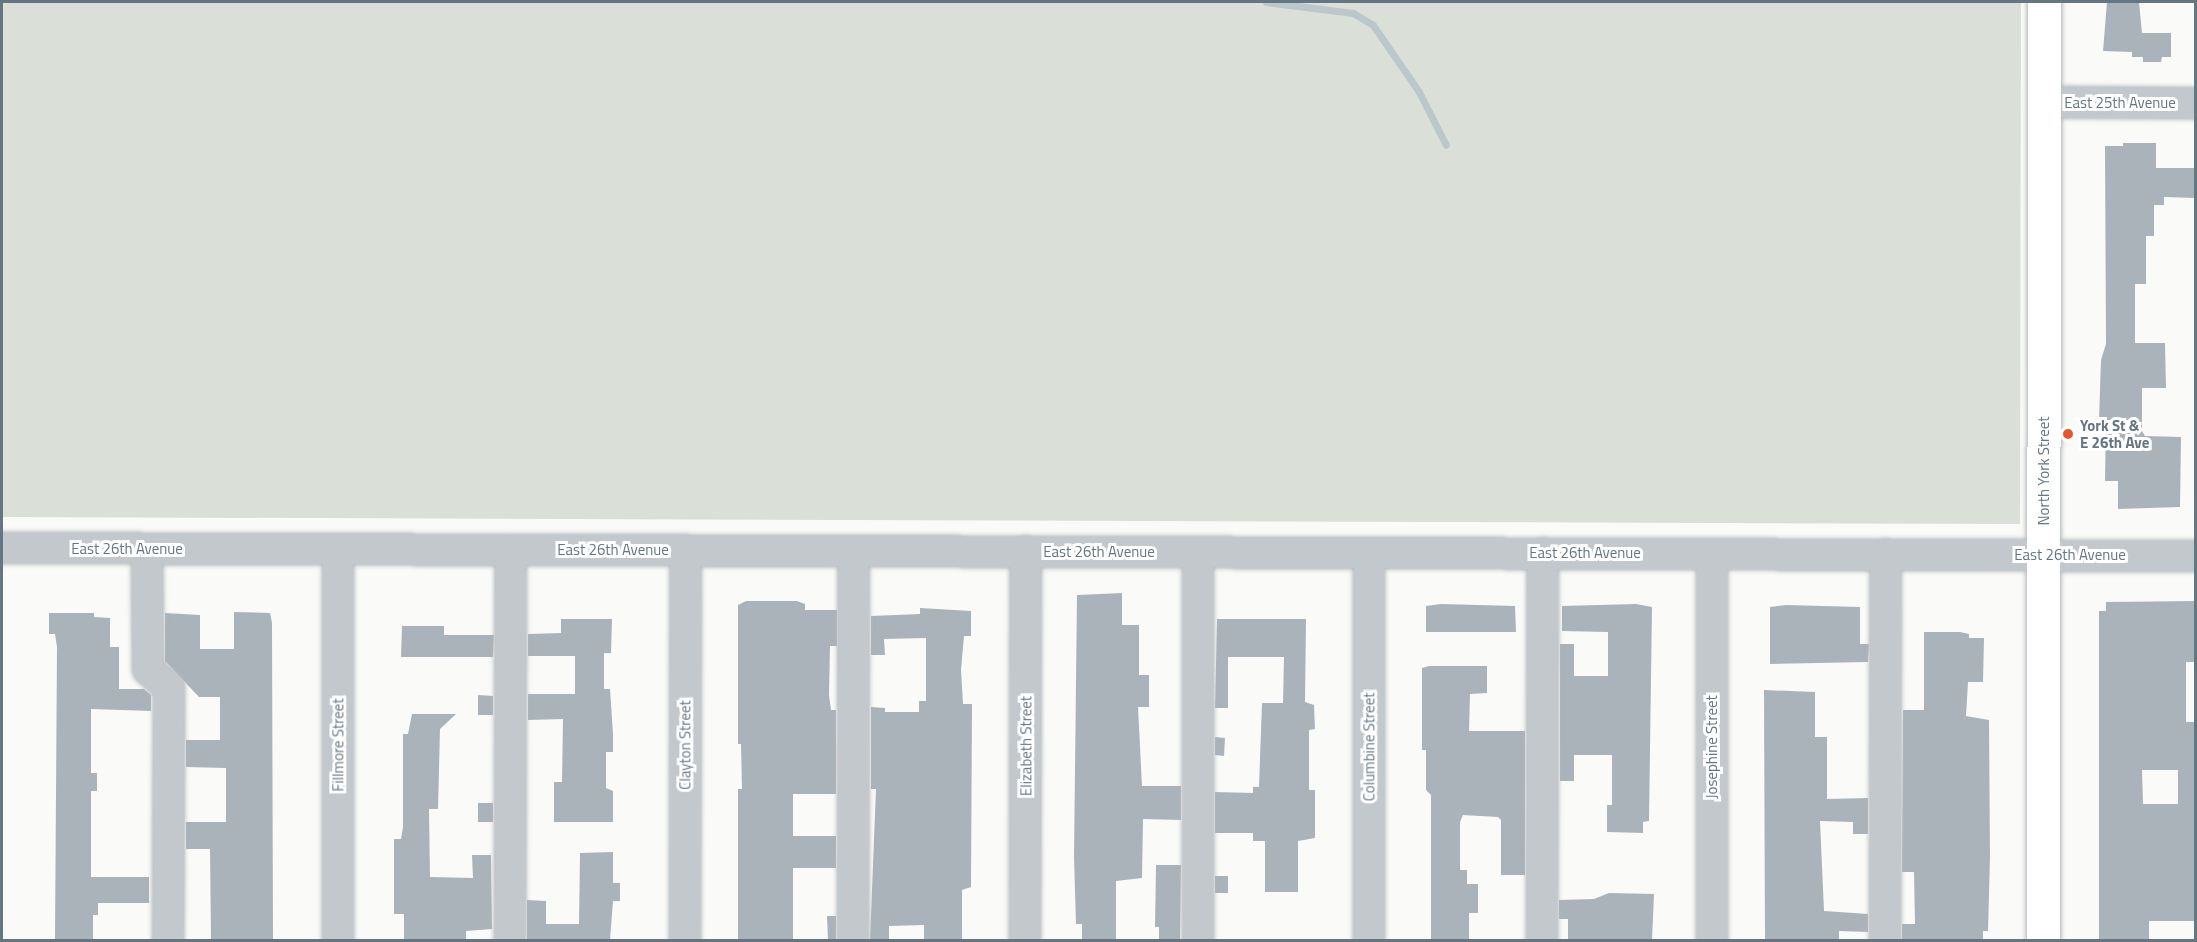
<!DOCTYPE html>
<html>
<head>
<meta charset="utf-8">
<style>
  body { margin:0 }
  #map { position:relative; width:2197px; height:942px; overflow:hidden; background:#fafaf8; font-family:"Titillium Web",sans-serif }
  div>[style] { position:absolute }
  .green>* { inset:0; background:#dadfd7 }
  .stream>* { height:7px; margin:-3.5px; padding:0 3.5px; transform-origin:3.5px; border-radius:3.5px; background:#bbc7cb }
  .building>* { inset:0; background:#aab3b9 }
  .roads { filter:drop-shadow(0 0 2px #b5babe) drop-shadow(0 0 2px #b5babe) }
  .minor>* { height:30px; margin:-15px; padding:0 15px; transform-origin:15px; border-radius:15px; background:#c3c8cc }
  .major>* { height:33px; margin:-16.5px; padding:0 16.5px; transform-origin:16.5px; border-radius:16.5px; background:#fff }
  .dots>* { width:16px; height:16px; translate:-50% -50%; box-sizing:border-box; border:3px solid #fff; border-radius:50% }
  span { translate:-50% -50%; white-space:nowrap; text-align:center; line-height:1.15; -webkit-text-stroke:6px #fff; paint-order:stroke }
  .street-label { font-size:15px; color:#657683 }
  .poi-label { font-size:15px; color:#657683; font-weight:700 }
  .left { translate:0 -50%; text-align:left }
  .frame { position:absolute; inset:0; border:3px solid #657683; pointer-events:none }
</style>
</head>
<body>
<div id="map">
  <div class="green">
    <i style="clip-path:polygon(2px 2px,2021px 2px,2020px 524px,2px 517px)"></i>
  </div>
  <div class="stream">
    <i style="left:1266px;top:2px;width:88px;rotate:7.2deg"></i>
    <i style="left:1353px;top:13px;width:23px;rotate:31deg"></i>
    <i style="left:1373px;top:25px;width:81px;rotate:55.5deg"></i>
    <i style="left:1419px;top:92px;width:59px;rotate:63deg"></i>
  </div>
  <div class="building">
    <i style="clip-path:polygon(2107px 2px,2139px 2px,2142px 33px,2171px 33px,2171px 57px,2162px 57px,2161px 62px,2143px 62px,2143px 57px,2132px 57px,2132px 52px,2103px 51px)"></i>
    <i style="clip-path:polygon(2123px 143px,2156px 143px,2156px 168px,2196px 168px,2196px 198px,2164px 197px,2164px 205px,2154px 205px,2154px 236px,2146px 236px,2146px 284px,2135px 284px,2135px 343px,2165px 343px,2166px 388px,2142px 388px,2142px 431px,2145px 436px,2181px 437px,2180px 507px,2118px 509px,2118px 481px,2105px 481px,2106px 420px,2099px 420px,2101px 360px,2106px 344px,2105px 146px,2123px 146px)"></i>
    <i style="clip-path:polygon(1122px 593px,1122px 625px,1139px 625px,1139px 675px,1149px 675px,1149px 707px,1138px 707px,1142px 786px,1181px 786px,1181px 820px,1143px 819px,1142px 878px,1116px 881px,1116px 940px,1082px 940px,1082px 924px,1076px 924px,1074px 857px,1077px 595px)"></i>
    <i style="clip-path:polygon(746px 601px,797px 601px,805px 604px,805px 610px,837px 610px,837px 646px,830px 646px,829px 695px,831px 710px,836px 710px,836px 794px,793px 794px,793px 836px,836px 836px,836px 868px,793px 868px,793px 940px,738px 940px,738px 789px,742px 789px,741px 744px,738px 744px,738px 605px)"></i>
    <i style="clip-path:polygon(evenodd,2196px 601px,2196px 662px,2186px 662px,2186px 722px,2196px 722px,2196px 921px,2149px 921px,2149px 940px,2099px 940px,2099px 611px,2106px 611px,2106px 602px,2196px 601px,2142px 770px,2178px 770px,2178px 804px,2143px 804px,2142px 770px)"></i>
    <i style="clip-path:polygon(1441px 604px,1515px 606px,1516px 632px,1426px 632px,1426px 606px)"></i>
    <i style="clip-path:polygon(1636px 604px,1652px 607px,1649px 821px,1643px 822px,1643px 833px,1607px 832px,1607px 805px,1612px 805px,1612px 755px,1574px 755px,1574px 781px,1560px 781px,1560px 644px,1574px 644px,1574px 676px,1608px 676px,1608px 632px,1562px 631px,1562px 606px)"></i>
    <i style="clip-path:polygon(1786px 605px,1860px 607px,1860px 644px,1869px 644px,1868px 662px,1770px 664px,1770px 607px)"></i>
    <i style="clip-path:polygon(920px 608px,971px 611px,971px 636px,964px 636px,961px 670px,963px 704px,972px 704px,971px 887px,962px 890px,962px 940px,924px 940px,924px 925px,889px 926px,889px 940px,870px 940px,876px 789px,871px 789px,871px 707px,885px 708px,885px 712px,919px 712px,919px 701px,926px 701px,926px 638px,884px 639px,885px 655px,871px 655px,871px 616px,920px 614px)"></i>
    <i style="clip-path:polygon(234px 612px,270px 613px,272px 623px,273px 940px,211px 940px,210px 849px,186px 849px,186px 822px,226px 822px,226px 768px,186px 767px,186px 740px,220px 740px,220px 697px,199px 697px,165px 661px,165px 613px,200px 615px,200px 649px,234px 649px)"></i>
    <i style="clip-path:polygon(49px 613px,94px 613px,94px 617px,110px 618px,110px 647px,119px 647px,119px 689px,144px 689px,151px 695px,151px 711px,91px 709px,91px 773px,97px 773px,97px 791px,91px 791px,91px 877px,149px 877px,149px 903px,98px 903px,98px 915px,93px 915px,93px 940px,55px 940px,57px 647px,55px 634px,49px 634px)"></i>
    <i style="clip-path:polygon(561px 619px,612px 619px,611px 653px,604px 653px,604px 689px,610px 689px,613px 734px,613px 752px,606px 752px,606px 788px,613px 791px,613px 822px,554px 822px,554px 782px,562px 782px,563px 719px,528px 720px,528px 694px,575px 694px,575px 656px,528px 656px,528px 634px,561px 633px)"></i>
    <i style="clip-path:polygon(1217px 619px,1306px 619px,1305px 702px,1314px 705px,1315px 729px,1309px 730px,1309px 790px,1315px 790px,1315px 838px,1298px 841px,1298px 892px,1265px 892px,1265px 841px,1253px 841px,1253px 833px,1215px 833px,1215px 792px,1253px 793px,1253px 787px,1259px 787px,1262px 703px,1283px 703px,1284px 657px,1228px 657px,1228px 708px,1215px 708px)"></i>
    <i style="clip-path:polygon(402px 626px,444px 626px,444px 635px,494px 635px,493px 657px,401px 657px)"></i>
    <i style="clip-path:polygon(1924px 632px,1960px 632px,1969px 634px,1969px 638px,1984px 638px,1983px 682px,1968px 682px,1966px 716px,1989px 720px,1990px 857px,1988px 931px,1983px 931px,1983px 940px,1902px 940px,1902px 924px,1915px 924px,1914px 872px,1902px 872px,1903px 710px,1924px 710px)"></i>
    <i style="clip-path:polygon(1429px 666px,1487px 666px,1487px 693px,1470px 694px,1469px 731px,1525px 731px,1525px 875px,1501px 875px,1501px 820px,1498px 817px,1463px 815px,1460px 822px,1460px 870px,1467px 870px,1467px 884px,1478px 884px,1478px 913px,1469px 913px,1469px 940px,1431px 939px,1431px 795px,1426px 790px,1426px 750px,1422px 750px,1422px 668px)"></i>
    <i style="clip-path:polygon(1764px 690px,1815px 692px,1815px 737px,1827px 737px,1827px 799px,1868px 798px,1868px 834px,1853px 834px,1853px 822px,1820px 821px,1824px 911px,1868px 914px,1868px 932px,1839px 931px,1839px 940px,1765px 940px)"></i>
    <i style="clip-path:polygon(478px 695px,493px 696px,493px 715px,478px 715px)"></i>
    <i style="clip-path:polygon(412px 714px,456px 714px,440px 729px,438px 809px,429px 809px,430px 877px,473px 878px,472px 855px,491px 855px,492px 929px,466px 931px,466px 940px,404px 940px,404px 914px,394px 914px,394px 839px,401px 839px,403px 827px,403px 734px,408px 734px)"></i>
    <i style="clip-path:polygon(1215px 737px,1225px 738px,1224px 756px,1215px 755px)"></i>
    <i style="clip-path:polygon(478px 803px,493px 803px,493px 822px,478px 822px)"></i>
    <i style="clip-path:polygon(613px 852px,613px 883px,620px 883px,620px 901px,613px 901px,610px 940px,527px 940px,527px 900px,546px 901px,546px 924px,579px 924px,580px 853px)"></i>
    <i style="clip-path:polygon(1156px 865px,1181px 865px,1180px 940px,1159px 940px,1159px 927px,1155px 927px)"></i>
    <i style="clip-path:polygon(1215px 876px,1228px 876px,1228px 893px,1215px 893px)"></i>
    <i style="clip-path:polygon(1609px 893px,1654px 894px,1652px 940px,1568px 940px,1568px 919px,1559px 919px,1559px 900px,1594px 899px)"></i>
    <i style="clip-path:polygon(827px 916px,836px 916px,836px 940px,828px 940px)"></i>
  </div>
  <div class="roads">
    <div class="minor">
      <i style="left:2044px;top:102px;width:152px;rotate:0.4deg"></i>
      <i style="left:2px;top:548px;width:2194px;rotate:0.21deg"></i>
      <i style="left:147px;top:549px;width:120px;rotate:89.5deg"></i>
      <i style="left:148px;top:669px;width:28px;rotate:42deg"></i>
      <i style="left:169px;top:688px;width:252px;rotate:90.2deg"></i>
      <i style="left:338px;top:940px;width:391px;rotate:-90deg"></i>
      <i style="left:510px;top:940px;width:390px;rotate:-89.9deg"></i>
      <i style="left:685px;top:940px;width:390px;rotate:-89.9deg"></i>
      <i style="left:853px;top:940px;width:389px;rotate:-89.9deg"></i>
      <i style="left:1025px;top:940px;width:389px;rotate:-89.9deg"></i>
      <i style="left:1198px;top:940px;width:388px;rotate:-90deg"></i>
      <i style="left:1369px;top:940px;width:387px;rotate:-90deg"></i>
      <i style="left:1542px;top:940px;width:387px;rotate:-89.9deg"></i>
      <i style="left:1712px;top:940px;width:386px;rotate:-90deg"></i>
      <i style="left:1885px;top:940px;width:386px;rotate:-89.9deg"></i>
    </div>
    <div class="major">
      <i style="left:2043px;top:940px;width:938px;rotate:-89.94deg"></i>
    </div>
  </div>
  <div class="dots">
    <i style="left:2068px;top:434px;background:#e4572e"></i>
  </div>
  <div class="street-label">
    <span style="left:2120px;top:103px">East 25th Avenue</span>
    <span style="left:2044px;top:471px;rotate:-90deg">North York Street</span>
    <span style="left:127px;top:549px">East 26th Avenue</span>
    <span style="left:613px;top:550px">East 26th Avenue</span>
    <span style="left:1099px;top:552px">East 26th Avenue</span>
    <span style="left:1585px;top:553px">East 26th Avenue</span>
    <span style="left:2070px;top:555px">East 26th Avenue</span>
    <span style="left:338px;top:745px;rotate:-90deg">Fillmore Street</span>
    <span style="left:685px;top:745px;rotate:-90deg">Clayton Street</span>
    <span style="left:1026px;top:746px;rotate:-90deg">Elizabeth Street</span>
    <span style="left:1369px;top:747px;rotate:-90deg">Columbine Street</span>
    <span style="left:1712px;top:747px;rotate:-90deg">Josephine Street</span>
  </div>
  <div class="poi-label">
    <span class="left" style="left:2080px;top:434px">York St &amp;<br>E 26th Ave</span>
  </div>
  <div class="frame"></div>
</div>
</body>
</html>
